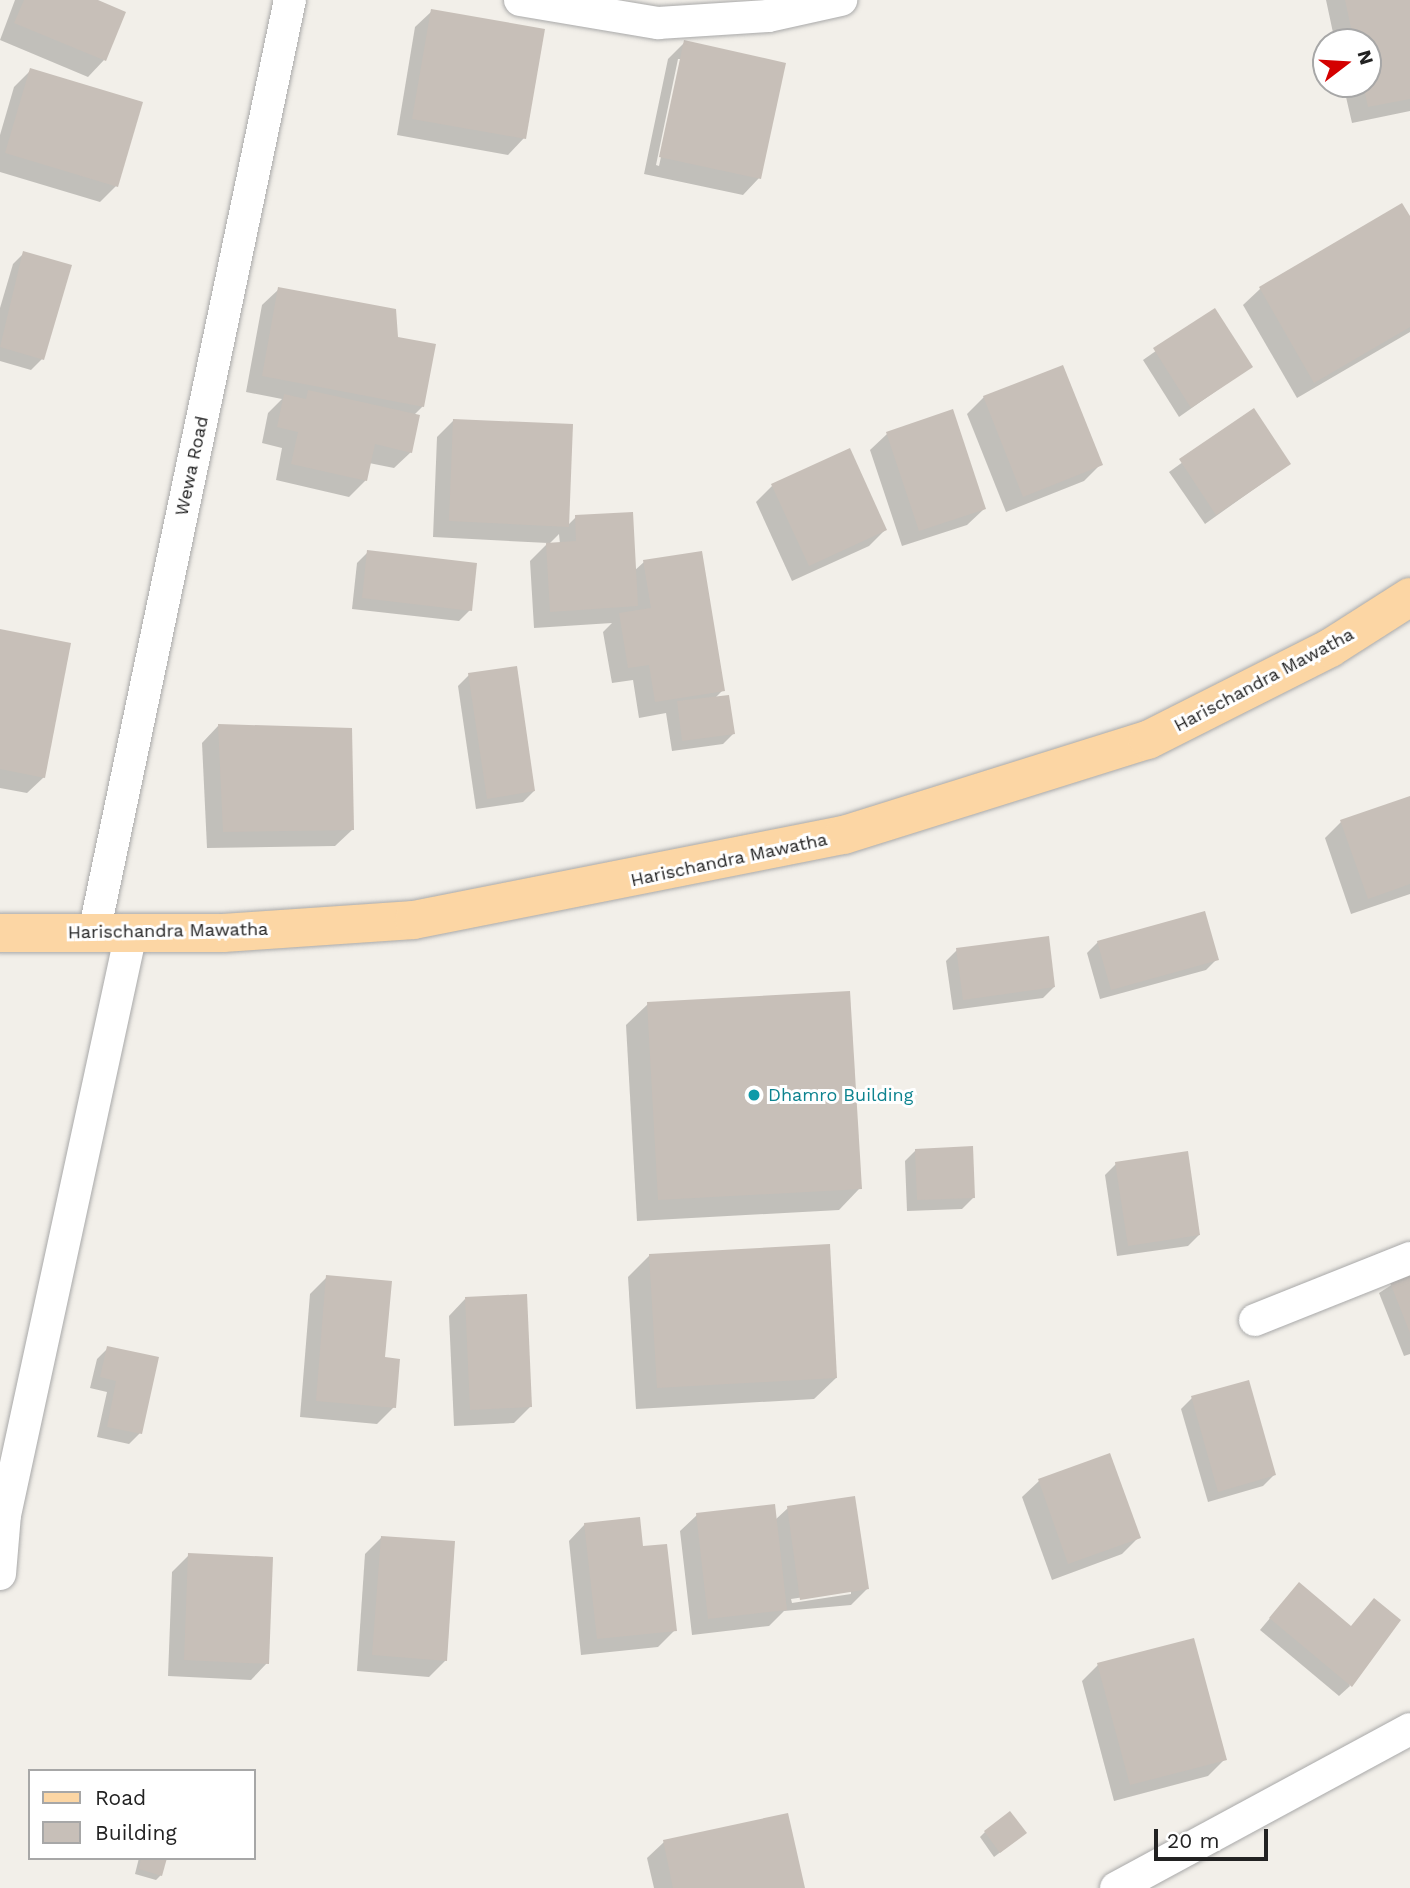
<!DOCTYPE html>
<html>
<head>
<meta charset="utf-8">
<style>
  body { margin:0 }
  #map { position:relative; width:1410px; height:1888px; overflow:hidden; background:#f2efe9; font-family:"Work Sans",sans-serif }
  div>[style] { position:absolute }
  .shadow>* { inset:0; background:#0003 }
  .building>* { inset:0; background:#c7bfb8 }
  .roads { filter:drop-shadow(0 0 2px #a9a9a9) drop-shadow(0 0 2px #a9a9a9) }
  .street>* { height:32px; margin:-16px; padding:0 16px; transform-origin:16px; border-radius:16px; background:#fff }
  .primary>* { height:38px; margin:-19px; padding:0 19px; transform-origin:19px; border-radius:19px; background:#fcd6a4 }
  .dots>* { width:19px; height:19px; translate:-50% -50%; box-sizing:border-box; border:4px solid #fff; border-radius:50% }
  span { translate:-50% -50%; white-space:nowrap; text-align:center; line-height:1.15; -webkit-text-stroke:6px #fff; paint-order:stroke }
  .street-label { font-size:18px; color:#222 }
  .culture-label { font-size:18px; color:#0d838f }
  .left { translate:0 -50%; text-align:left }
  .legend { position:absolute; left:28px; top:1769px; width:228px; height:91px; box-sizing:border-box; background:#fff; border:2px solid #a7a7a7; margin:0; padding:9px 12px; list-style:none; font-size:21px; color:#222 }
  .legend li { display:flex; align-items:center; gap:14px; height:35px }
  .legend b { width:35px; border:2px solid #a7a7a7 }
  .north { position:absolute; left:1312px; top:28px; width:70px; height:70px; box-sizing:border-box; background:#fff; border:2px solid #a7a7a7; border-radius:50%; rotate:73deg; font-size:19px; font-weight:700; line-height:28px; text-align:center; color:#222 }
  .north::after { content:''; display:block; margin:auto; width:24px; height:32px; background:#d40000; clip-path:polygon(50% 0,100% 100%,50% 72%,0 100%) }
  .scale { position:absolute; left:1154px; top:1829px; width:114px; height:32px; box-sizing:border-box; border:4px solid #222; border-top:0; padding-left:9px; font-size:21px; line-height:24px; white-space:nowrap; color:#222; -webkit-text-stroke:5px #fff; paint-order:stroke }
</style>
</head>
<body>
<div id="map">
  <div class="shadow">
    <i style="clip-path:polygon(15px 0,93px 0,104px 60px,88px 77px,0 40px)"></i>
    <i style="clip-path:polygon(1326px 0,1410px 0,1410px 111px,1352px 123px,1343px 84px,1368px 84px,1368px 42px,1335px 42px)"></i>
    <i style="clip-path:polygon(432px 11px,524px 138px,508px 155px,397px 135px,415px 27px)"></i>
    <i style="clip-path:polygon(evenodd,685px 42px,759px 178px,743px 195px,644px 174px,668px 59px,685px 42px,678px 59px,682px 59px,659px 166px,656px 165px,678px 59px)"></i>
    <i style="clip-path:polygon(31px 70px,116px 186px,100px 202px,0 172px,0 135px,14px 87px)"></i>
    <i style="clip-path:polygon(1402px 205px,1410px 219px,1410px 332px,1297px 398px,1243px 305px,1260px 289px)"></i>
    <i style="clip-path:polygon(24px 253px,42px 359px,31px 370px,0 361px,0 308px,13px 264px)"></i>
    <i style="clip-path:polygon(279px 289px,397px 338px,423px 406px,414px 415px,411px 452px,394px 468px,369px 463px,366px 480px,349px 497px,276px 480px,282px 448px,262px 443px,268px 413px,282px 399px,246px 392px,262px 305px)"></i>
    <i style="clip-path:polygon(1214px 310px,1250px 367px,1179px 417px,1143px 360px)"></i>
    <i style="clip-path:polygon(984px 397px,1101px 464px,1084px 481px,1006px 512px,967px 414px)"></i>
    <i style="clip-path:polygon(1254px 411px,1289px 464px,1205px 524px,1169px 472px)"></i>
    <i style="clip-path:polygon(evenodd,454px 420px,567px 526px,576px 517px,634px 571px,644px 562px,723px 690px,715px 698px,734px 733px,723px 744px,672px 751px,666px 713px,639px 718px,633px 680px,612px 683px,603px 632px,612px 623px,534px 628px,530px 561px,548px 543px,433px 537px,437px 437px,454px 420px,559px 534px,560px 544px,549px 544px,559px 534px)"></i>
    <i style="clip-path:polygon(887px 434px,984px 509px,967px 525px,902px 546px,870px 450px)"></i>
    <i style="clip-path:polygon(772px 486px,885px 530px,869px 546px,792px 581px,756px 502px)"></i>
    <i style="clip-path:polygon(368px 552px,470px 610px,459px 621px,352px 609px,357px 563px)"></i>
    <i style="clip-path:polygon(0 631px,44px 777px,27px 793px,0 788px)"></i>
    <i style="clip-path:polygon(469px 675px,534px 791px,523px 802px,476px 809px,458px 686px)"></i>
    <i style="clip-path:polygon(218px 726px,352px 830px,335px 846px,207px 848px,202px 743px)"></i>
    <i style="clip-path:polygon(1410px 798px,1410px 894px,1351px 914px,1325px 838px,1341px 822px)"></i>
    <i style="clip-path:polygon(1098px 942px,1217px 959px,1206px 970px,1100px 999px,1087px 953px)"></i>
    <i style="clip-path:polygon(957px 950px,1054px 987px,1043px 998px,953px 1010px,946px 961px)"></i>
    <i style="clip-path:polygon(648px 1004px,860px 1188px,839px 1210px,637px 1221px,626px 1025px)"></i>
    <i style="clip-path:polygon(916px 1150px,973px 1198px,962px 1209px,907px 1211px,905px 1161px)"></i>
    <i style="clip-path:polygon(1116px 1164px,1199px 1235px,1188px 1246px,1117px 1256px,1105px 1175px)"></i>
    <i style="clip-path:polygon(650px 1255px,836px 1378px,814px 1399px,636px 1409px,628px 1277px)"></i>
    <i style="clip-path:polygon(1410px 1273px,1410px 1354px,1404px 1356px,1379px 1293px)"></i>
    <i style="clip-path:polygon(327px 1277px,383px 1359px,394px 1407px,377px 1424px,300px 1417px,310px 1294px)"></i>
    <i style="clip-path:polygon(465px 1299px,530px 1407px,514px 1423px,454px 1426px,449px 1316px)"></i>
    <i style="clip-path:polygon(108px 1348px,140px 1433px,129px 1444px,97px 1437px,107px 1392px,90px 1388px,97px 1359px)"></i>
    <i style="clip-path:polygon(1192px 1398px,1274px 1475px,1263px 1486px,1208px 1502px,1181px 1409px)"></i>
    <i style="clip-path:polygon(1039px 1481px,1139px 1537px,1122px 1554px,1052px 1580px,1022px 1497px)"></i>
    <i style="clip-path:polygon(evenodd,788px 1508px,867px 1589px,851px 1605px,784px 1611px,769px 1626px,692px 1635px,680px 1531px,697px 1515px,775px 1520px,788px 1508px,851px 1590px,851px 1594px,792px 1603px,791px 1599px,851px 1590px)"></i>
    <i style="clip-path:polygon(585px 1524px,641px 1548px,675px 1630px,658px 1647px,581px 1655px,569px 1541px)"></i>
    <i style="clip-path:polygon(381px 1538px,446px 1660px,429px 1677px,357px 1671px,365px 1554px)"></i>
    <i style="clip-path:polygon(189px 1555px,267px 1663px,251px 1680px,168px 1676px,172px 1572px)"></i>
    <i style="clip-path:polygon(1299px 1584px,1350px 1686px,1339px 1696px,1260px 1630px)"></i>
    <i style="clip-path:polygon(1098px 1665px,1225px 1759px,1208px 1776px,1114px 1801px,1082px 1681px)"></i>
    <i style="clip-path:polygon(985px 1832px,1019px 1838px,994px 1857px,980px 1837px)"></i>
    <i style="clip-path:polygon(664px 1842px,803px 1888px,654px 1888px,647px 1858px)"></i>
    <i style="clip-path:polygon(139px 1858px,165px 1858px,161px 1875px,156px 1880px,135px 1874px)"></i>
  </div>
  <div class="building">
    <i style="clip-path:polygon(24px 0,98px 0,126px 12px,106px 61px,14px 23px)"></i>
    <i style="clip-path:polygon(1345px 0,1410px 0,1410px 99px,1368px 107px,1363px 84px,1368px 84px,1368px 42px,1354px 42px)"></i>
    <i style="clip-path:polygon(431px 9px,545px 29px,526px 139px,412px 119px)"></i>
    <i style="clip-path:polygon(684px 40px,786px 63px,761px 179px,659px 157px)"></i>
    <i style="clip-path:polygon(30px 68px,143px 102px,118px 187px,5px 153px)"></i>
    <i style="clip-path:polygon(1402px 203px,1410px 216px,1410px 327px,1314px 383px,1259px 287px)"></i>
    <i style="clip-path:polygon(23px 251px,72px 265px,44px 360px,0 347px)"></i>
    <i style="clip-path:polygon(278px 287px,396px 309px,398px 337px,436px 344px,424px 407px,262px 376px)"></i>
    <i style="clip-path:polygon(1215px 308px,1253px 367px,1191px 408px,1153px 348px)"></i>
    <i style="clip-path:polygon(1063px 365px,1103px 465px,1023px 497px,983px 396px)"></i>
    <i style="clip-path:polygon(308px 390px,420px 415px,412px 453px,375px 444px,367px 481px,291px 464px,298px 432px,277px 427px,284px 394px,306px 399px)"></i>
    <i style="clip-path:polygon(1254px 408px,1291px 464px,1216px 515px,1179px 459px)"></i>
    <i style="clip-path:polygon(953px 409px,986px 509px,919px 531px,886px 432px)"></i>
    <i style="clip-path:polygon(453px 419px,573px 424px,569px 527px,449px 521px)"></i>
    <i style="clip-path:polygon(850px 448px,887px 530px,809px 566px,771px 484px)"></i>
    <i style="clip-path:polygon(633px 512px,638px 606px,550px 612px,546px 543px,576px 541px,575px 515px)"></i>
    <i style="clip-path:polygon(367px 550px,477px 563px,472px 611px,362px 598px)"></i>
    <i style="clip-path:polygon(702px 551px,725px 691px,655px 702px,649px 665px,628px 668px,619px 613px,651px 608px,643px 560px)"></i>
    <i style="clip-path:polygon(0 629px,71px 643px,45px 778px,0 769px)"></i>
    <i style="clip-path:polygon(517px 666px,535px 791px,487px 799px,468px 673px)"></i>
    <i style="clip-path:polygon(729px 695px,735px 734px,682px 741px,677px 701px)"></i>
    <i style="clip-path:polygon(218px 724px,352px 728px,354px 830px,223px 832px)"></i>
    <i style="clip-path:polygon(1410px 796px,1410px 884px,1368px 899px,1340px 820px)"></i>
    <i style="clip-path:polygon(1205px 911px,1219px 960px,1111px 990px,1097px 941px)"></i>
    <i style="clip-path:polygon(1049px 936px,1055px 987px,963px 1000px,956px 948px)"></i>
    <i style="clip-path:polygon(850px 991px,862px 1189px,658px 1200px,647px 1002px)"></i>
    <i style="clip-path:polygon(973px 1146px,975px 1198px,917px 1200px,915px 1149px)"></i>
    <i style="clip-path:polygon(1188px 1151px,1200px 1235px,1128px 1246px,1115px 1162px)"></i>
    <i style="clip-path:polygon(830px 1244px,837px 1378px,657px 1388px,649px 1254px)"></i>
    <i style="clip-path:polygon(1410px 1271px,1410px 1333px,1389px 1280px)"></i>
    <i style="clip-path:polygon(326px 1275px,392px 1281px,385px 1357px,400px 1359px,396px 1408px,316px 1401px)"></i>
    <i style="clip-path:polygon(527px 1294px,532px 1407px,470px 1410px,465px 1297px)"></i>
    <i style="clip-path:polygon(107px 1346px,159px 1357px,142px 1434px,107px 1427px,116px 1381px,100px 1377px)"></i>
    <i style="clip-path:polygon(1249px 1380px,1276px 1475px,1218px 1492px,1191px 1396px)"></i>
    <i style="clip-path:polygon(1110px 1453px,1141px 1538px,1068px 1564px,1038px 1479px)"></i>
    <i style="clip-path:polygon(855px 1496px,869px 1589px,800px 1600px,787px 1506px)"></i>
    <i style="clip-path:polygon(775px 1504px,787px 1610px,708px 1619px,696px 1513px)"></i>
    <i style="clip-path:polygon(640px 1517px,643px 1546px,667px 1544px,677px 1631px,597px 1639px,584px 1523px)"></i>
    <i style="clip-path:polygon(381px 1536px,455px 1541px,447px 1661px,372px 1655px)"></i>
    <i style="clip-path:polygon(188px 1553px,273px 1557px,269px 1664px,184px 1660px)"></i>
    <i style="clip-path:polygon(1299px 1582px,1351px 1626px,1374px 1598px,1401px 1620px,1352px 1687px,1269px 1618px)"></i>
    <i style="clip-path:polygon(1194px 1638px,1227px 1760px,1130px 1785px,1097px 1663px)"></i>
    <i style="clip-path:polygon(1010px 1811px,1027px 1833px,1000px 1853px,984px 1831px)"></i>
    <i style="clip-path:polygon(788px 1813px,805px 1888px,673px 1888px,663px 1840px)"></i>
    <i style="clip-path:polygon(141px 1858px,167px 1858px,162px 1876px,139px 1869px)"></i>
  </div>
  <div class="roads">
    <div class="street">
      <i style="left:520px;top:0;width:140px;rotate:9.5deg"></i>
      <i style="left:658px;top:23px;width:110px;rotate:-3.6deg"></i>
      <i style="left:768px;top:16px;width:75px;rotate:-12.4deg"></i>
      <i style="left:94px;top:933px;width:953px;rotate:-78.14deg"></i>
      <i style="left:1255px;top:1320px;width:167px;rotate:-21.8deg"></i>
      <i style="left:0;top:1574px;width:59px;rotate:-85.2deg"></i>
      <i style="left:5px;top:1515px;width:595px;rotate:-77.78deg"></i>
      <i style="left:1116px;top:1888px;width:334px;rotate:-28.4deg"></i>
    </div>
    <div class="primary">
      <i style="left:0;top:933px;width:223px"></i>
      <i style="left:223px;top:933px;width:191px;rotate:-3.9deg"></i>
      <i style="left:414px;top:920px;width:438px;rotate:-11.2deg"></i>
      <i style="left:844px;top:835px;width:318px;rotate:-17.4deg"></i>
      <i style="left:1148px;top:740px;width:204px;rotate:-26.8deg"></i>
      <i style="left:1330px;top:648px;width:95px;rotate:-32.5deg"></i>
    </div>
  </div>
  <div class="dots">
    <i style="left:754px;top:1095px;background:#0f9aa8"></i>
  </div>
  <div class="street-label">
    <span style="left:192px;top:466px;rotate:-78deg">Wewa Road</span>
    <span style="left:1264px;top:680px;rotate:-28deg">Harischandra Mawatha</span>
    <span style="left:729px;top:860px;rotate:-12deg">Harischandra Mawatha</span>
    <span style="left:168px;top:931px;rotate:-1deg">Harischandra Mawatha</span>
  </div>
  <div class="culture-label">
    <span class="left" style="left:768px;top:1095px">Dhamro Building</span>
  </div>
  <ul class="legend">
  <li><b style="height:9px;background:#fcd6a4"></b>Road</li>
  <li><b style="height:19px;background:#c7bfb8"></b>Building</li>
  </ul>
  <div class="north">N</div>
  <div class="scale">20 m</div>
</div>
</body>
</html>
